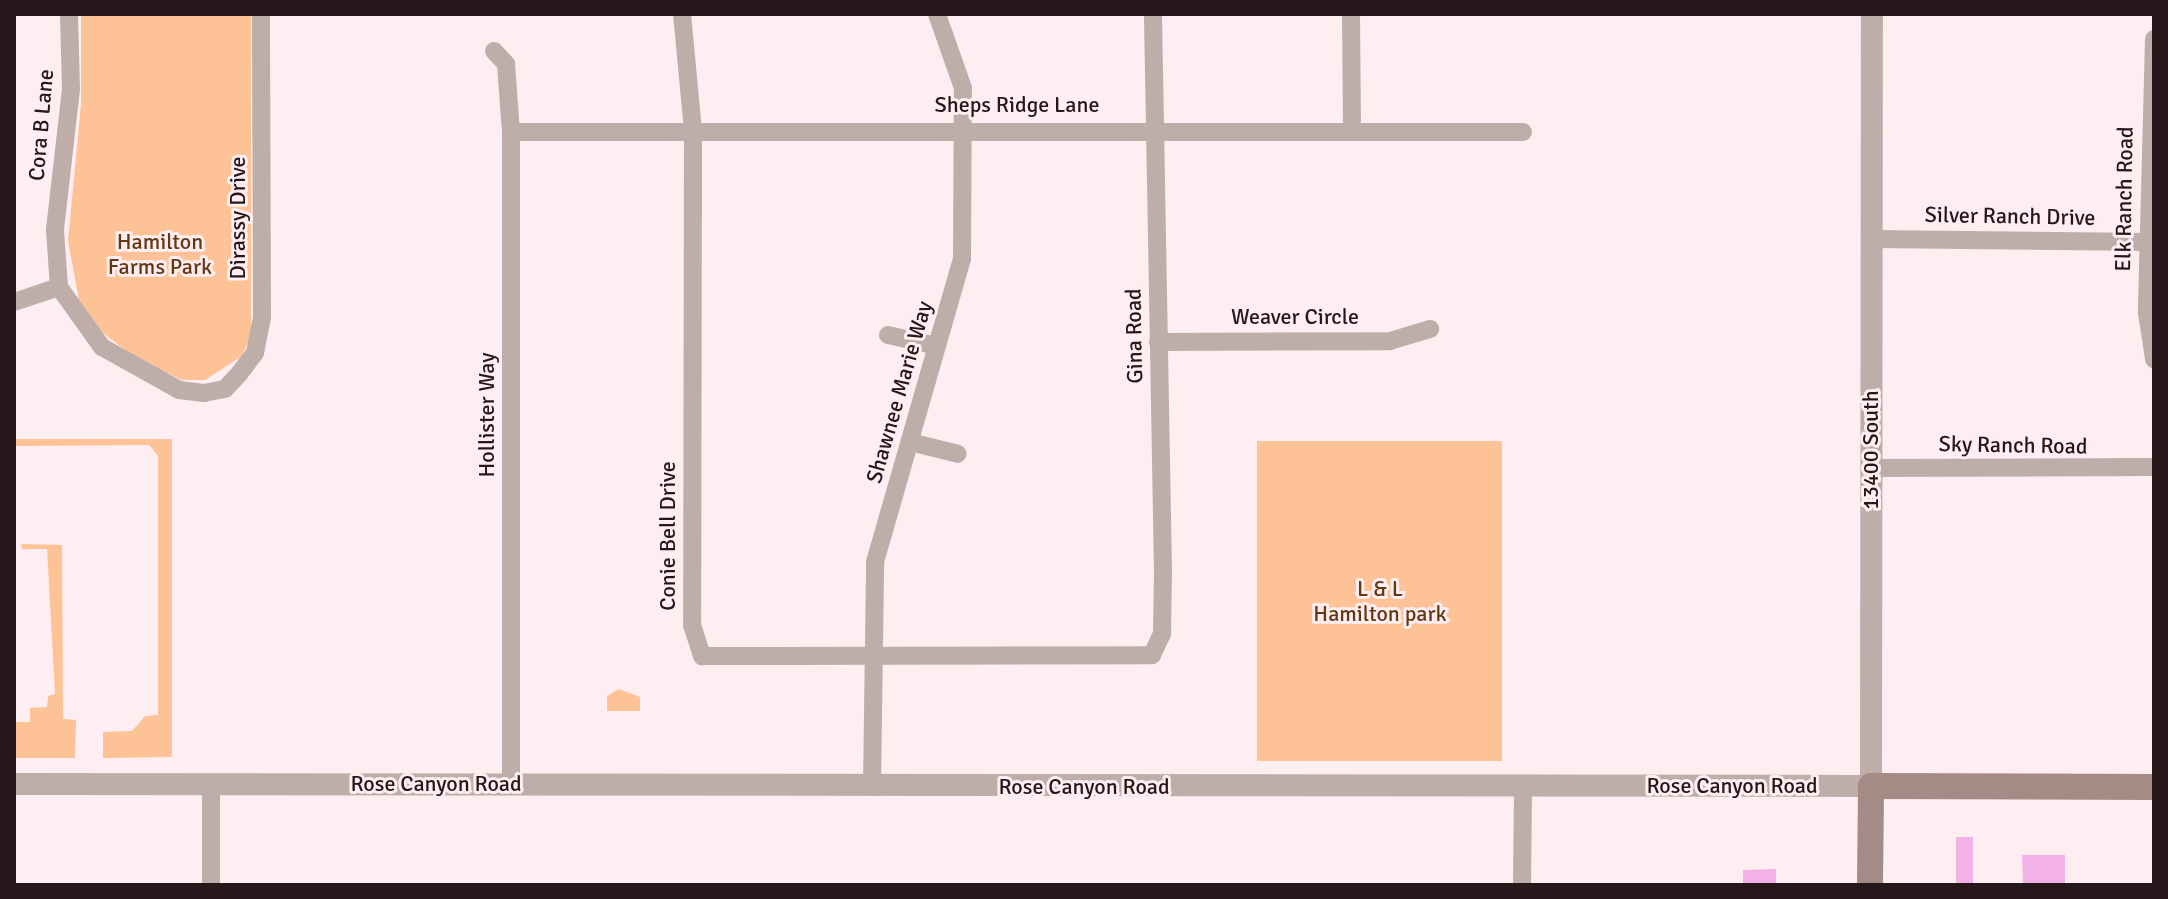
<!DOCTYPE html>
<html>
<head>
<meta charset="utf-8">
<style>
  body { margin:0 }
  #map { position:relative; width:2168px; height:899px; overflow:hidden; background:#feedf1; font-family:Signika,sans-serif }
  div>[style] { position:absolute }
  .green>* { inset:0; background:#fdc396 }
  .building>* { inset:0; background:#f2b1e7 }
  .minor>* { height:18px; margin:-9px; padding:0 9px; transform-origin:9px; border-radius:9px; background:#bfada9 }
  .tertiary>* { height:22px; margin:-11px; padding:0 11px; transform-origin:11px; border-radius:11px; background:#bfada9 }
  .secondary>* { height:26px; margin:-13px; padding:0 13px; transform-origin:13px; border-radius:13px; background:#a58b86 }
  span { translate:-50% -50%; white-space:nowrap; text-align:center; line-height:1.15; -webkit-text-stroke:6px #feedf1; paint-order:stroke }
  .street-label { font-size:22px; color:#26171b }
  .park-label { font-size:22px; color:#643912 }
  .frame { position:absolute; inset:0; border:16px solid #26171b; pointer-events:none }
</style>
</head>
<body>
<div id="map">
  <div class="green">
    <i style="clip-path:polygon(81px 14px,251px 14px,251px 335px,242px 356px,205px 380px,182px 380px,134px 357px,102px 332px,79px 300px,68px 241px,81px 104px)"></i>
    <i style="clip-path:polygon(14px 439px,172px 439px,172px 757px,103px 758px,103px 732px,132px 731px,145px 716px,158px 715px,158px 456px,149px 445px,14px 446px)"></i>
    <i style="clip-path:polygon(1257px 441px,1502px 441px,1502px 761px,1257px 761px)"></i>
    <i style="clip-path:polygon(21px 544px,62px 545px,63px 719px,76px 720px,75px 758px,14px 758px,14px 722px,30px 722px,30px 708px,47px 707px,48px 696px,55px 694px,47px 549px,22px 549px)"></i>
    <i style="clip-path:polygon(619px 689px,640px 697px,640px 711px,607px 711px,607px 696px)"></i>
  </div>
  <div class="building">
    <i style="clip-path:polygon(1956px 837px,1973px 837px,1973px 885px,1956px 885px)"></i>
    <i style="clip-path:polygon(2022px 855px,2065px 855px,2065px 885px,2023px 885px)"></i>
    <i style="clip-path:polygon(1776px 869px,1776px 885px,1743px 885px,1743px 870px)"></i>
  </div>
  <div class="minor">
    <i style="left:69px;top:14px;width:75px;rotate:88.5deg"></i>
    <i style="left:71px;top:89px;width:142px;rotate:96.5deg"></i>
    <i style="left:55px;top:230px;width:57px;rotate:86deg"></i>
    <i style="left:59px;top:287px;width:74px;rotate:54.4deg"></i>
    <i style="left:102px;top:347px;width:88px;rotate:29.2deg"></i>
    <i style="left:179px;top:390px;width:25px;rotate:7deg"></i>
    <i style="left:204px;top:393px;width:21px;rotate:-11deg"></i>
    <i style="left:225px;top:389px;width:21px;rotate:-47deg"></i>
    <i style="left:239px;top:374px;width:26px;rotate:-53deg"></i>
    <i style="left:255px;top:353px;width:36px;rotate:-79deg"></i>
    <i style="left:262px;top:318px;width:304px;rotate:-90.2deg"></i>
    <i style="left:682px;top:14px;width:117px;rotate:84.6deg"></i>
    <i style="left:693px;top:130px;width:495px;rotate:90.1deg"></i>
    <i style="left:692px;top:625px;width:33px;rotate:72deg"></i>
    <i style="left:702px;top:656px;width:450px;rotate:-0.1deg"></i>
    <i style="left:1152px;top:655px;width:23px;rotate:-65deg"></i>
    <i style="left:1162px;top:634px;width:62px;rotate:-89.1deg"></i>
    <i style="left:1163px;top:572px;width:558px;rotate:-91.03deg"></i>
    <i style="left:1351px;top:14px;width:115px;rotate:89.5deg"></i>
    <i style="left:2154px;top:39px;width:274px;rotate:91.5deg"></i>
    <i style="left:2147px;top:313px;width:47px;rotate:81.3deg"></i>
    <i style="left:494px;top:51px;width:18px;rotate:47deg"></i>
    <i style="left:506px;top:64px;width:68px;rotate:85.8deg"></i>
    <i style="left:511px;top:132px;width:651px;rotate:90deg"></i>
    <i style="left:511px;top:132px;width:1012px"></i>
    <i style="left:1872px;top:239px;width:276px;rotate:0.6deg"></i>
    <i style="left:14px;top:302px;width:47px;rotate:-18.4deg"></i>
    <i style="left:888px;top:335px;width:50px;rotate:12.7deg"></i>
    <i style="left:1158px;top:342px;width:232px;rotate:-0.2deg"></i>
    <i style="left:1390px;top:341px;width:42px;rotate:-16.7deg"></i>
    <i style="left:910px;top:442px;width:49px;rotate:14deg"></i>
    <i style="left:1871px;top:468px;width:283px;rotate:-0.2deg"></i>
    <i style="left:872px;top:787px;width:225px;rotate:-89.2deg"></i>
    <i style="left:875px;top:562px;width:315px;rotate:-74deg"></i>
    <i style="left:962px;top:259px;width:171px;rotate:-89.7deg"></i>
    <i style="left:963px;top:88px;width:78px;rotate:-109.4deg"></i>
    <i style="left:211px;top:885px;width:100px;rotate:-90deg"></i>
    <i style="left:1522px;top:885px;width:99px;rotate:-89.4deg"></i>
  </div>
  <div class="tertiary">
    <i style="left:14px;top:784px;width:1857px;rotate:0.06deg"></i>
    <i style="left:1871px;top:786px;width:772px;rotate:-89.93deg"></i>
  </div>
  <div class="secondary">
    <i style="left:1870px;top:885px;width:99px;rotate:-89.4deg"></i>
    <i style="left:1871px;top:786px;width:283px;rotate:0.2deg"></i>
  </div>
  <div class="street-label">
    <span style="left:1017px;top:105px">Sheps Ridge Lane</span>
    <span style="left:41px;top:125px;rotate:-85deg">Cora B Lane</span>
    <span style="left:2124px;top:199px;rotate:-89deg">Elk Ranch Road</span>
    <span style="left:2010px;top:216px;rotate:1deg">Silver Ranch Drive</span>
    <span style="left:238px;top:218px;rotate:-90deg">Dirassy Drive</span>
    <span style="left:1295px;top:317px">Weaver Circle</span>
    <span style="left:1134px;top:336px;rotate:-91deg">Gina Road</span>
    <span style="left:899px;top:392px;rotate:-74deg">Shawnee Marie Way</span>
    <span style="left:487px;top:415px;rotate:-90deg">Hollister Way</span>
    <span style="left:2013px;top:445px;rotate:1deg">Sky Ranch Road</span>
    <span style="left:1871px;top:450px;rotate:-90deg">13400 South</span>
    <span style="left:668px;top:536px;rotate:-90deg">Conie Bell Drive</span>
    <span style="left:436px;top:784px">Rose Canyon Road</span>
    <span style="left:1732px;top:786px">Rose Canyon Road</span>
    <span style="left:1084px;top:787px">Rose Canyon Road</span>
  </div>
  <div class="park-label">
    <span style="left:160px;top:254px">Hamilton<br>Farms Park</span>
    <span style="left:1380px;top:601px">L &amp; L<br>Hamilton park</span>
  </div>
  <div class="frame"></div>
</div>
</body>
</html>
